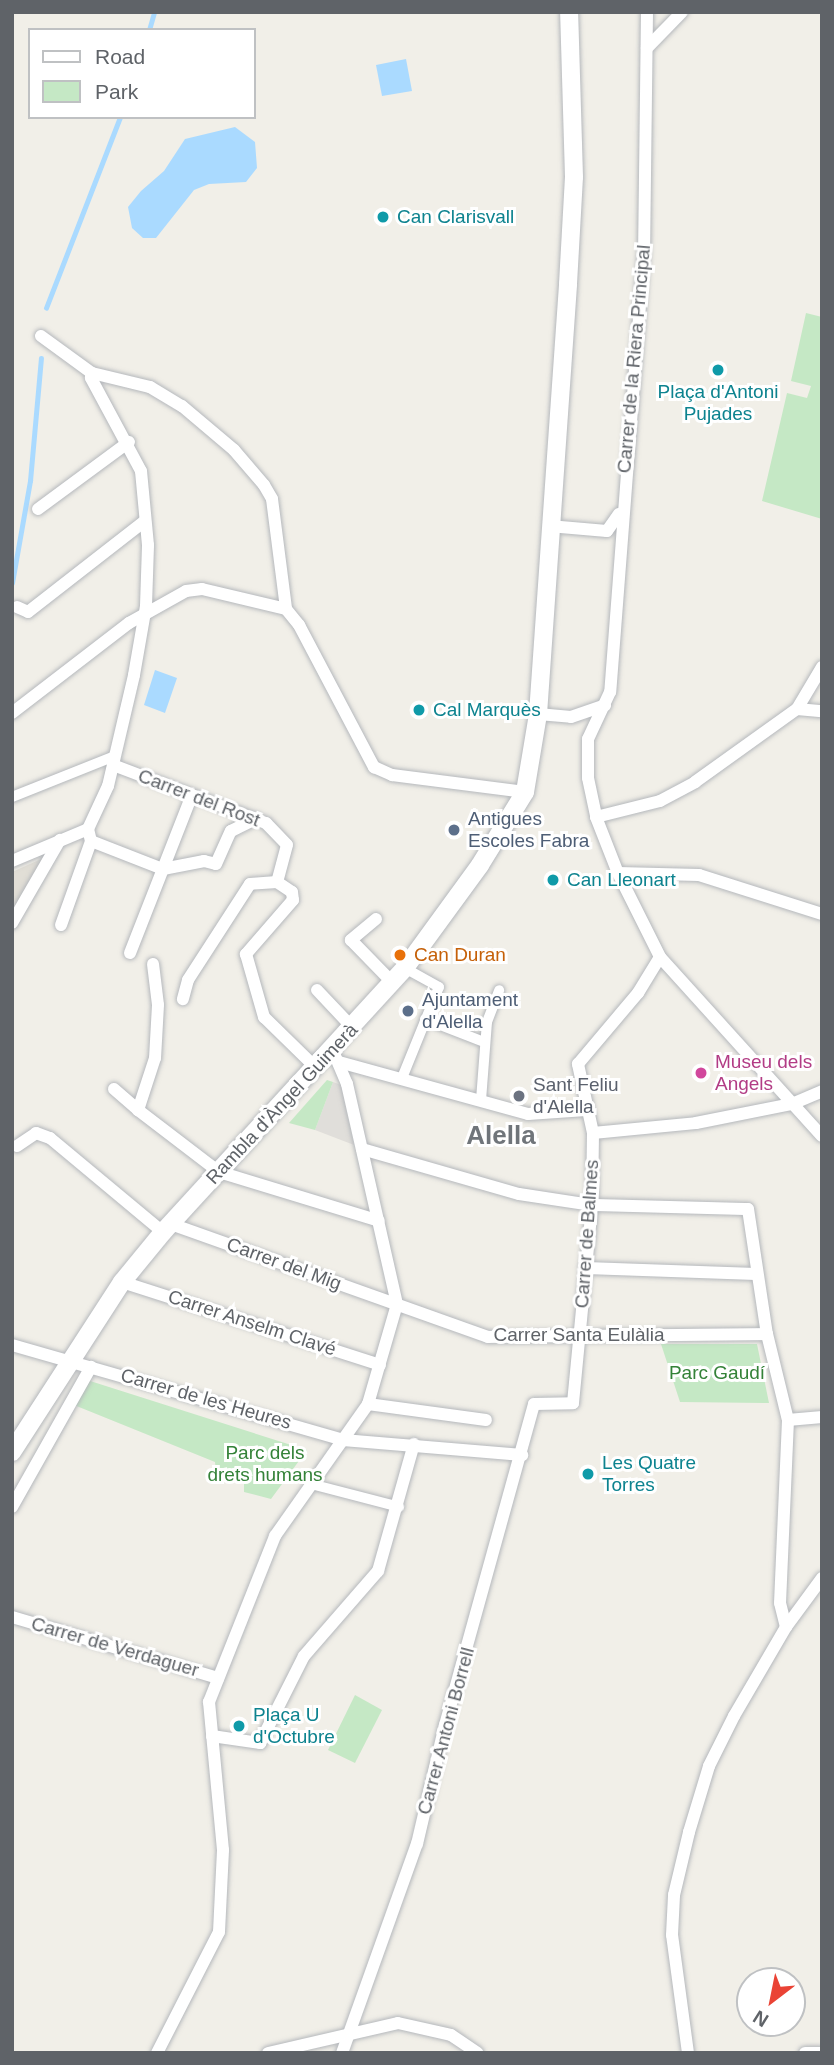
<!DOCTYPE html>
<html>
<head>
<meta charset="utf-8">
<style>
  body { margin:0 }
  #map { position:relative; width:834px; height:2065px; overflow:hidden; background:#f1efe8; font-family:Helvetica,sans-serif }
  div>[style] { position:absolute }
  .industrial>* { inset:0; background:#e0deda }
  .education>* { inset:0; background:#e1ded6 }
  .green>* { inset:0; background:#c5e8c5 }
  .water>* { inset:0; background:#aadaff }
  .stream>* { height:4.5px; margin:-2.25px; padding:0 2.25px; transform-origin:2.25px; border-radius:2.25px; background:#aadaff }
  .roads { filter:drop-shadow(0 0 2px #b5b8bc) drop-shadow(0 0 2px #b5b8bc) }
  .pedestrian>* { height:10px; margin:-5px; padding:0 5px; transform-origin:5px; border-radius:5px; background:#fff }
  .minor>* { height:12px; margin:-6px; padding:0 6px; transform-origin:6px; border-radius:6px; background:#fff }
  .secondary>* { height:18px; margin:-9px; padding:0 9px; transform-origin:9px; border-radius:9px; background:#fff }
  .dots>* { width:19px; height:19px; translate:-50% -50%; box-sizing:border-box; border:4px solid #fff; border-radius:50% }
  span { translate:-50% -50%; white-space:nowrap; text-align:center; line-height:1.15; -webkit-text-stroke:6px #fff; paint-order:stroke }
  .culture-label { font-size:19px; color:#0d838f }
  .left { translate:0 -50%; text-align:left }
  .street-label { font-size:19px; color:#5f6368 }
  .service-label { font-size:19px; color:#4e5e75 }
  .food-label { font-size:19px; color:#c56008 }
  .hotel-label { font-size:19px; color:#b23c85 }
  .worship-label { font-size:19px; color:#5b616d }
  .park-label { font-size:19px; color:#348238 }
  .district-label { font-size:26px; color:#70757a; font-weight:700 }
  .frame { position:absolute; inset:0; border:14px solid #5f6368; pointer-events:none }
  .legend { position:absolute; left:28px; top:28px; width:228px; height:91px; box-sizing:border-box; background:#fff; border:2px solid #bfc1c3; margin:0; padding:9px 12px; list-style:none; font-size:21px; color:#5f6368 }
  .legend li { display:flex; align-items:center; gap:14px; height:35px }
  .legend b { width:35px; border:2px solid #bfc1c3 }
  .north { position:absolute; left:736px; top:1967px; width:70px; height:70px; box-sizing:border-box; background:#fff; border:2px solid #bfc1c3; border-radius:50%; rotate:212deg; font-size:19px; font-weight:700; line-height:28px; text-align:center; color:#5f6368 }
  .north::after { content:''; display:block; margin:auto; width:24px; height:32px; background:#ea4335; clip-path:polygon(50% 0,100% 100%,50% 72%,0 100%) }
</style>
</head>
<body>
<div id="map">
  <div class="industrial">
    <i style="clip-path:polygon(333px 1082px,341px 1085px,354px 1145px,315px 1130px)"></i>
  </div>
  <div class="education">
    <i style="clip-path:polygon(48px 856px,12px 916px,12px 872px)"></i>
  </div>
  <div class="green">
    <i style="clip-path:polygon(806px 313px,822px 317px,822px 519px,762px 501px,787px 393px,807px 398px,811px 386px,791px 381px)"></i>
    <i style="clip-path:polygon(327px 1080px,333px 1082px,315px 1130px,289px 1123px)"></i>
    <i style="clip-path:polygon(661px 1344px,757px 1344px,769px 1403px,680px 1402px)"></i>
    <i style="clip-path:polygon(87px 1380px,307px 1450px,271px 1499px,244px 1492px,244px 1480px,216px 1475px,215px 1462px,74px 1405px)"></i>
    <i style="clip-path:polygon(355px 1695px,382px 1710px,355px 1763px,328px 1750px)"></i>
  </div>
  <div class="water">
    <i style="clip-path:polygon(406px 59px,412px 91px,382px 96px,376px 65px)"></i>
    <i style="clip-path:polygon(235px 127px,255px 142px,257px 168px,246px 182px,209px 184px,194px 190px,156px 238px,143px 238px,132px 228px,128px 207px,141px 191px,164px 171px,185px 139px)"></i>
    <i style="clip-path:polygon(155px 670px,177px 678px,165px 713px,144px 705px)"></i>
  </div>
  <div class="stream">
    <i style="left:149px;top:30px;width:19px;rotate:-74deg"></i>
    <i style="left:46px;top:308px;width:205px;rotate:-68.8deg"></i>
    <i style="left:12px;top:583px;width:104px;rotate:-80deg"></i>
    <i style="left:30px;top:481px;width:123px;rotate:-84.9deg"></i>
  </div>
  <div class="roads">
    <div class="pedestrian">
      <i style="left:12px;top:797px;width:111px;rotate:-21.7deg"></i>
      <i style="left:425px;top:1019px;width:63px;rotate:21.3deg"></i>
      <i style="left:402px;top:1078px;width:98px;rotate:-67.9deg"></i>
      <i style="left:439px;top:987px;width:39px;rotate:-151deg"></i>
      <i style="left:481px;top:1100px;width:78px;rotate:-85.6deg"></i>
      <i style="left:487px;top:1022px;width:34px;rotate:-69deg"></i>
      <i style="left:311px;top:1484px;width:91px;rotate:14.6deg"></i>
    </div>
    <div class="minor">
      <i style="left:647px;top:12px;width:241px;rotate:90.7deg"></i>
      <i style="left:644px;top:253px;width:440px;rotate:94.4deg"></i>
      <i style="left:610px;top:692px;width:52px;rotate:115.1deg"></i>
      <i style="left:588px;top:739px;width:39px;rotate:90deg"></i>
      <i style="left:588px;top:778px;width:40px;rotate:78deg"></i>
      <i style="left:596px;top:817px;width:60px;rotate:68.6deg"></i>
      <i style="left:618px;top:873px;width:94px;rotate:63.4deg"></i>
      <i style="left:660px;top:957px;width:241px;rotate:47.9deg"></i>
      <i style="left:647px;top:48px;width:50px;rotate:-45.8deg"></i>
      <i style="left:41px;top:336px;width:63px;rotate:36deg"></i>
      <i style="left:92px;top:373px;width:60px;rotate:13.6deg"></i>
      <i style="left:150px;top:387px;width:37px;rotate:31deg"></i>
      <i style="left:182px;top:406px;width:68px;rotate:40.2deg"></i>
      <i style="left:234px;top:450px;width:46px;rotate:49.4deg"></i>
      <i style="left:264px;top:485px;width:16px;rotate:60deg"></i>
      <i style="left:272px;top:499px;width:111px;rotate:82.7deg"></i>
      <i style="left:286px;top:609px;width:21px;rotate:51deg"></i>
      <i style="left:299px;top:625px;width:161px;rotate:62.2deg"></i>
      <i style="left:374px;top:767px;width:20px;rotate:24deg"></i>
      <i style="left:392px;top:775px;width:134px;rotate:7.3deg"></i>
      <i style="left:38px;top:509px;width:113px;rotate:-36.4deg"></i>
      <i style="left:549px;top:526px;width:58px;rotate:4.9deg"></i>
      <i style="left:607px;top:531px;width:21px;rotate:-55deg"></i>
      <i style="left:17px;top:607px;width:12px;rotate:24deg"></i>
      <i style="left:28px;top:612px;width:148px;rotate:-37.9deg"></i>
      <i style="left:797px;top:709px;width:25px;rotate:5deg"></i>
      <i style="left:12px;top:713px;width:148px;rotate:-37.6deg"></i>
      <i style="left:129px;top:623px;width:65px;rotate:-29.3deg"></i>
      <i style="left:186px;top:591px;width:16px;rotate:-7deg"></i>
      <i style="left:202px;top:589px;width:86px;rotate:13.4deg"></i>
      <i style="left:538px;top:714px;width:33px;rotate:5deg"></i>
      <i style="left:571px;top:717px;width:36px;rotate:-19deg"></i>
      <i style="left:113px;top:765px;width:164px;rotate:20.8deg"></i>
      <i style="left:266px;top:823px;width:30px;rotate:46deg"></i>
      <i style="left:287px;top:845px;width:38px;rotate:105deg"></i>
      <i style="left:277px;top:882px;width:27px;rotate:176deg"></i>
      <i style="left:250px;top:884px;width:114px;rotate:122.9deg"></i>
      <i style="left:188px;top:980px;width:20px;rotate:105deg"></i>
      <i style="left:596px;top:817px;width:66px;rotate:-14deg"></i>
      <i style="left:660px;top:801px;width:40px;rotate:-28deg"></i>
      <i style="left:695px;top:782px;width:125px;rotate:-35.6deg"></i>
      <i style="left:797px;top:709px;width:49px;rotate:-59.2deg"></i>
      <i style="left:88px;top:829px;width:47px;rotate:-65.1deg"></i>
      <i style="left:108px;top:786px;width:114px;rotate:-76.8deg"></i>
      <i style="left:134px;top:675px;width:70px;rotate:-80.1deg"></i>
      <i style="left:146px;top:606px;width:61px;rotate:-88.1deg"></i>
      <i style="left:148px;top:545px;width:74px;rotate:-95.4deg"></i>
      <i style="left:141px;top:471px;width:106px;rotate:-118.3deg"></i>
      <i style="left:91px;top:378px;width:5px;rotate:-79deg"></i>
      <i style="left:88px;top:829px;width:12px;rotate:76deg"></i>
      <i style="left:91px;top:841px;width:77px;rotate:21.3deg"></i>
      <i style="left:163px;top:869px;width:42px;rotate:-11deg"></i>
      <i style="left:204px;top:861px;width:12px;rotate:14deg"></i>
      <i style="left:216px;top:864px;width:36px;rotate:-66deg"></i>
      <i style="left:231px;top:831px;width:28px;rotate:-26deg"></i>
      <i style="left:12px;top:861px;width:82px;rotate:-22.8deg"></i>
      <i style="left:618px;top:873px;width:81px;rotate:1.4deg"></i>
      <i style="left:699px;top:875px;width:129px;rotate:17.6deg"></i>
      <i style="left:277px;top:882px;width:18px;rotate:34deg"></i>
      <i style="left:292px;top:892px;width:8px;rotate:83deg"></i>
      <i style="left:293px;top:900px;width:72px;rotate:131deg"></i>
      <i style="left:246px;top:954px;width:66px;rotate:74.1deg"></i>
      <i style="left:264px;top:1017px;width:73px;rotate:44.4deg"></i>
      <i style="left:376px;top:919px;width:33px;rotate:140deg"></i>
      <i style="left:351px;top:940px;width:59px;rotate:45.7deg"></i>
      <i style="left:12px;top:923px;width:96px;rotate:-60deg"></i>
      <i style="left:61px;top:925px;width:89px;rotate:-70.3deg"></i>
      <i style="left:130px;top:953px;width:170px;rotate:-68.6deg"></i>
      <i style="left:153px;top:964px;width:41px;rotate:83deg"></i>
      <i style="left:158px;top:1005px;width:53px;rotate:93.2deg"></i>
      <i style="left:155px;top:1058px;width:55px;rotate:108.1deg"></i>
      <i style="left:138px;top:1110px;width:102px;rotate:37.4deg"></i>
      <i style="left:219px;top:1172px;width:167px;rotate:17deg"></i>
      <i style="left:317px;top:990px;width:51px;rotate:46.6deg"></i>
      <i style="left:339px;top:1062px;width:196px;rotate:15.4deg"></i>
      <i style="left:528px;top:1114px;width:58px;rotate:-3.9deg"></i>
      <i style="left:114px;top:1089px;width:32px;rotate:41deg"></i>
      <i style="left:593px;top:1133px;width:103px;rotate:-5.5deg"></i>
      <i style="left:696px;top:1123px;width:98px;rotate:-11.2deg"></i>
      <i style="left:792px;top:1104px;width:33px;rotate:-23deg"></i>
      <i style="left:17px;top:1146px;width:23px;rotate:-34deg"></i>
      <i style="left:36px;top:1133px;width:15px;rotate:20deg"></i>
      <i style="left:50px;top:1138px;width:147px;rotate:39.8deg"></i>
      <i style="left:362px;top:1149px;width:163px;rotate:16deg"></i>
      <i style="left:519px;top:1194px;width:74px;rotate:8.6deg"></i>
      <i style="left:592px;top:1205px;width:156px;rotate:1.5deg"></i>
      <i style="left:748px;top:1209px;width:126px;rotate:81.4deg"></i>
      <i style="left:767px;top:1334px;width:89px;rotate:76.3deg"></i>
      <i style="left:788px;top:1420px;width:183px;rotate:92.5deg"></i>
      <i style="left:780px;top:1603px;width:25px;rotate:76deg"></i>
      <i style="left:171px;top:1224px;width:337px;rotate:19.6deg"></i>
      <i style="left:488px;top:1337px;width:279px;rotate:-0.6deg"></i>
      <i style="left:585px;top:1268px;width:172px;rotate:2deg"></i>
      <i style="left:122px;top:1282px;width:271px;rotate:17.8deg"></i>
      <i style="left:12px;top:1345px;width:344px;rotate:16deg"></i>
      <i style="left:343px;top:1440px;width:180px;rotate:4.8deg"></i>
      <i style="left:368px;top:1404px;width:119px;rotate:7.7deg"></i>
      <i style="left:788px;top:1420px;width:34px;rotate:-5deg"></i>
      <i style="left:12px;top:1507px;width:161px;rotate:-60.6deg"></i>
      <i style="left:12px;top:1617px;width:215px;rotate:16.5deg"></i>
      <i style="left:212px;top:1736px;width:49px;rotate:8.3deg"></i>
      <i style="left:260px;top:1743px;width:97px;rotate:-63.2deg"></i>
      <i style="left:304px;top:1656px;width:113px;rotate:-49deg"></i>
      <i style="left:378px;top:1571px;width:132px;rotate:-74.2deg"></i>
      <i style="left:157px;top:2053px;width:136px;rotate:-62.9deg"></i>
      <i style="left:219px;top:1932px;width:82px;rotate:-87.2deg"></i>
      <i style="left:223px;top:1850px;width:149px;rotate:-95.4deg"></i>
      <i style="left:209px;top:1702px;width:179px;rotate:-68.3deg"></i>
      <i style="left:275px;top:1536px;width:161px;rotate:-54.8deg"></i>
      <i style="left:368px;top:1404px;width:104px;rotate:-73.8deg"></i>
      <i style="left:397px;top:1304px;width:226px;rotate:-102.8deg"></i>
      <i style="left:347px;top:1084px;width:38px;rotate:-113deg"></i>
      <i style="left:268px;top:2053px;width:133px;rotate:-13deg"></i>
      <i style="left:398px;top:2023px;width:54px;rotate:12.8deg"></i>
      <i style="left:451px;top:2035px;width:32px;rotate:34deg"></i>
      <i style="left:342px;top:2053px;width:222px;rotate:-70.3deg"></i>
      <i style="left:417px;top:1844px;width:122px;rotate:-76.8deg"></i>
      <i style="left:445px;top:1725px;width:333px;rotate:-74.5deg"></i>
      <i style="left:534px;top:1404px;width:39px;rotate:-1deg"></i>
      <i style="left:573px;top:1403px;width:199px;rotate:-84.5deg"></i>
      <i style="left:592px;top:1205px;width:72px;rotate:-89.2deg"></i>
      <i style="left:593px;top:1133px;width:71px;rotate:-102.3deg"></i>
      <i style="left:578px;top:1064px;width:93px;rotate:-49.8deg"></i>
      <i style="left:638px;top:993px;width:42px;rotate:-58.6deg"></i>
      <i style="left:688px;top:2053px;width:119px;rotate:-97.7deg"></i>
      <i style="left:672px;top:1935px;width:40px;rotate:-87.1deg"></i>
      <i style="left:674px;top:1895px;width:65px;rotate:-76.6deg"></i>
      <i style="left:689px;top:1832px;width:69px;rotate:-73.1deg"></i>
      <i style="left:709px;top:1766px;width:56px;rotate:-63.4deg"></i>
      <i style="left:734px;top:1716px;width:103px;rotate:-59.7deg"></i>
      <i style="left:786px;top:1627px;width:61px;rotate:-53.7deg"></i>
      <i style="left:805px;top:2053px;width:17px"></i>
    </div>
    <div class="secondary">
      <i style="left:12px;top:1452px;width:202px;rotate:-57.1deg"></i>
      <i style="left:122px;top:1282px;width:65px;rotate:-50.6deg"></i>
      <i style="left:163px;top:1232px;width:358px;rotate:-47.5deg"></i>
      <i style="left:405px;top:968px;width:127px;rotate:-53.9deg"></i>
      <i style="left:480px;top:865px;width:86px;rotate:-58.3deg"></i>
      <i style="left:525px;top:792px;width:79px;rotate:-80.5deg"></i>
      <i style="left:538px;top:714px;width:431px;rotate:-86deg"></i>
      <i style="left:568px;top:284px;width:107px;rotate:-86.8deg"></i>
      <i style="left:574px;top:177px;width:165px;rotate:-91.7deg"></i>
    </div>
  </div>
  <div class="dots">
    <i style="left:383px;top:217px;background:#0f9aa8"></i>
    <i style="left:718px;top:370px;background:#0f9aa8"></i>
    <i style="left:419px;top:710px;background:#0f9aa8"></i>
    <i style="left:454px;top:830px;background:#5c6f8a"></i>
    <i style="left:553px;top:880px;background:#0f9aa8"></i>
    <i style="left:400px;top:955px;background:#e8710a"></i>
    <i style="left:408px;top:1011px;background:#5c6f8a"></i>
    <i style="left:701px;top:1073px;background:#d1479c"></i>
    <i style="left:519px;top:1096px;background:#6b7280"></i>
    <i style="left:588px;top:1474px;background:#0f9aa8"></i>
    <i style="left:239px;top:1726px;background:#0f9aa8"></i>
  </div>
  <div class="culture-label">
    <span class="left" style="left:397px;top:217px">Can Clarisvall</span>
    <span style="left:718px;top:403px">Plaça d'Antoni<br>Pujades</span>
    <span class="left" style="left:433px;top:710px">Cal Marquès</span>
    <span class="left" style="left:567px;top:880px">Can Lleonart</span>
    <span class="left" style="left:602px;top:1474px">Les Quatre<br>Torres</span>
    <span class="left" style="left:253px;top:1726px">Plaça U<br>d'Octubre</span>
  </div>
  <div class="street-label">
    <span style="left:634px;top:359px;rotate:-85deg">Carrer de la Riera Principal</span>
    <span style="left:199px;top:798px;rotate:21deg">Carrer del Rost</span>
    <span style="left:282px;top:1104px;rotate:-47deg">Rambla d'Àngel Guimerà</span>
    <span style="left:587px;top:1234px;rotate:-86deg">Carrer de Balmes</span>
    <span style="left:284px;top:1264px;rotate:20deg">Carrer del Mig</span>
    <span style="left:252px;top:1323px;rotate:18deg">Carrer Anselm Clavé</span>
    <span style="left:579px;top:1335px">Carrer Santa Eulàlia</span>
    <span style="left:206px;top:1399px;rotate:16deg">Carrer de les Heures</span>
    <span style="left:115px;top:1647px;rotate:16deg">Carrer de Verdaguer</span>
    <span style="left:446px;top:1731px;rotate:-75deg">Carrer Antoni Borrell</span>
  </div>
  <div class="service-label">
    <span class="left" style="left:468px;top:830px">Antigues<br>Escoles Fabra</span>
    <span class="left" style="left:422px;top:1011px">Ajuntament<br>d'Alella</span>
  </div>
  <div class="food-label">
    <span class="left" style="left:414px;top:955px">Can Duran</span>
  </div>
  <div class="hotel-label">
    <span class="left" style="left:715px;top:1073px">Museu dels<br>Angels</span>
  </div>
  <div class="worship-label">
    <span class="left" style="left:533px;top:1096px">Sant Feliu<br>d'Alella</span>
  </div>
  <div class="park-label">
    <span style="left:717px;top:1373px">Parc Gaudí</span>
    <span style="left:265px;top:1464px">Parc dels<br>drets humans</span>
  </div>
  <div class="district-label">
    <span style="left:501px;top:1136px">Alella</span>
  </div>
  <div class="frame"></div>
  <ul class="legend">
  <li><b style="height:9px;background:#fff"></b>Road</li>
  <li><b style="height:19px;background:#c5e8c5"></b>Park</li>
  </ul>
  <div class="north">N</div>
</div>
</body>
</html>
